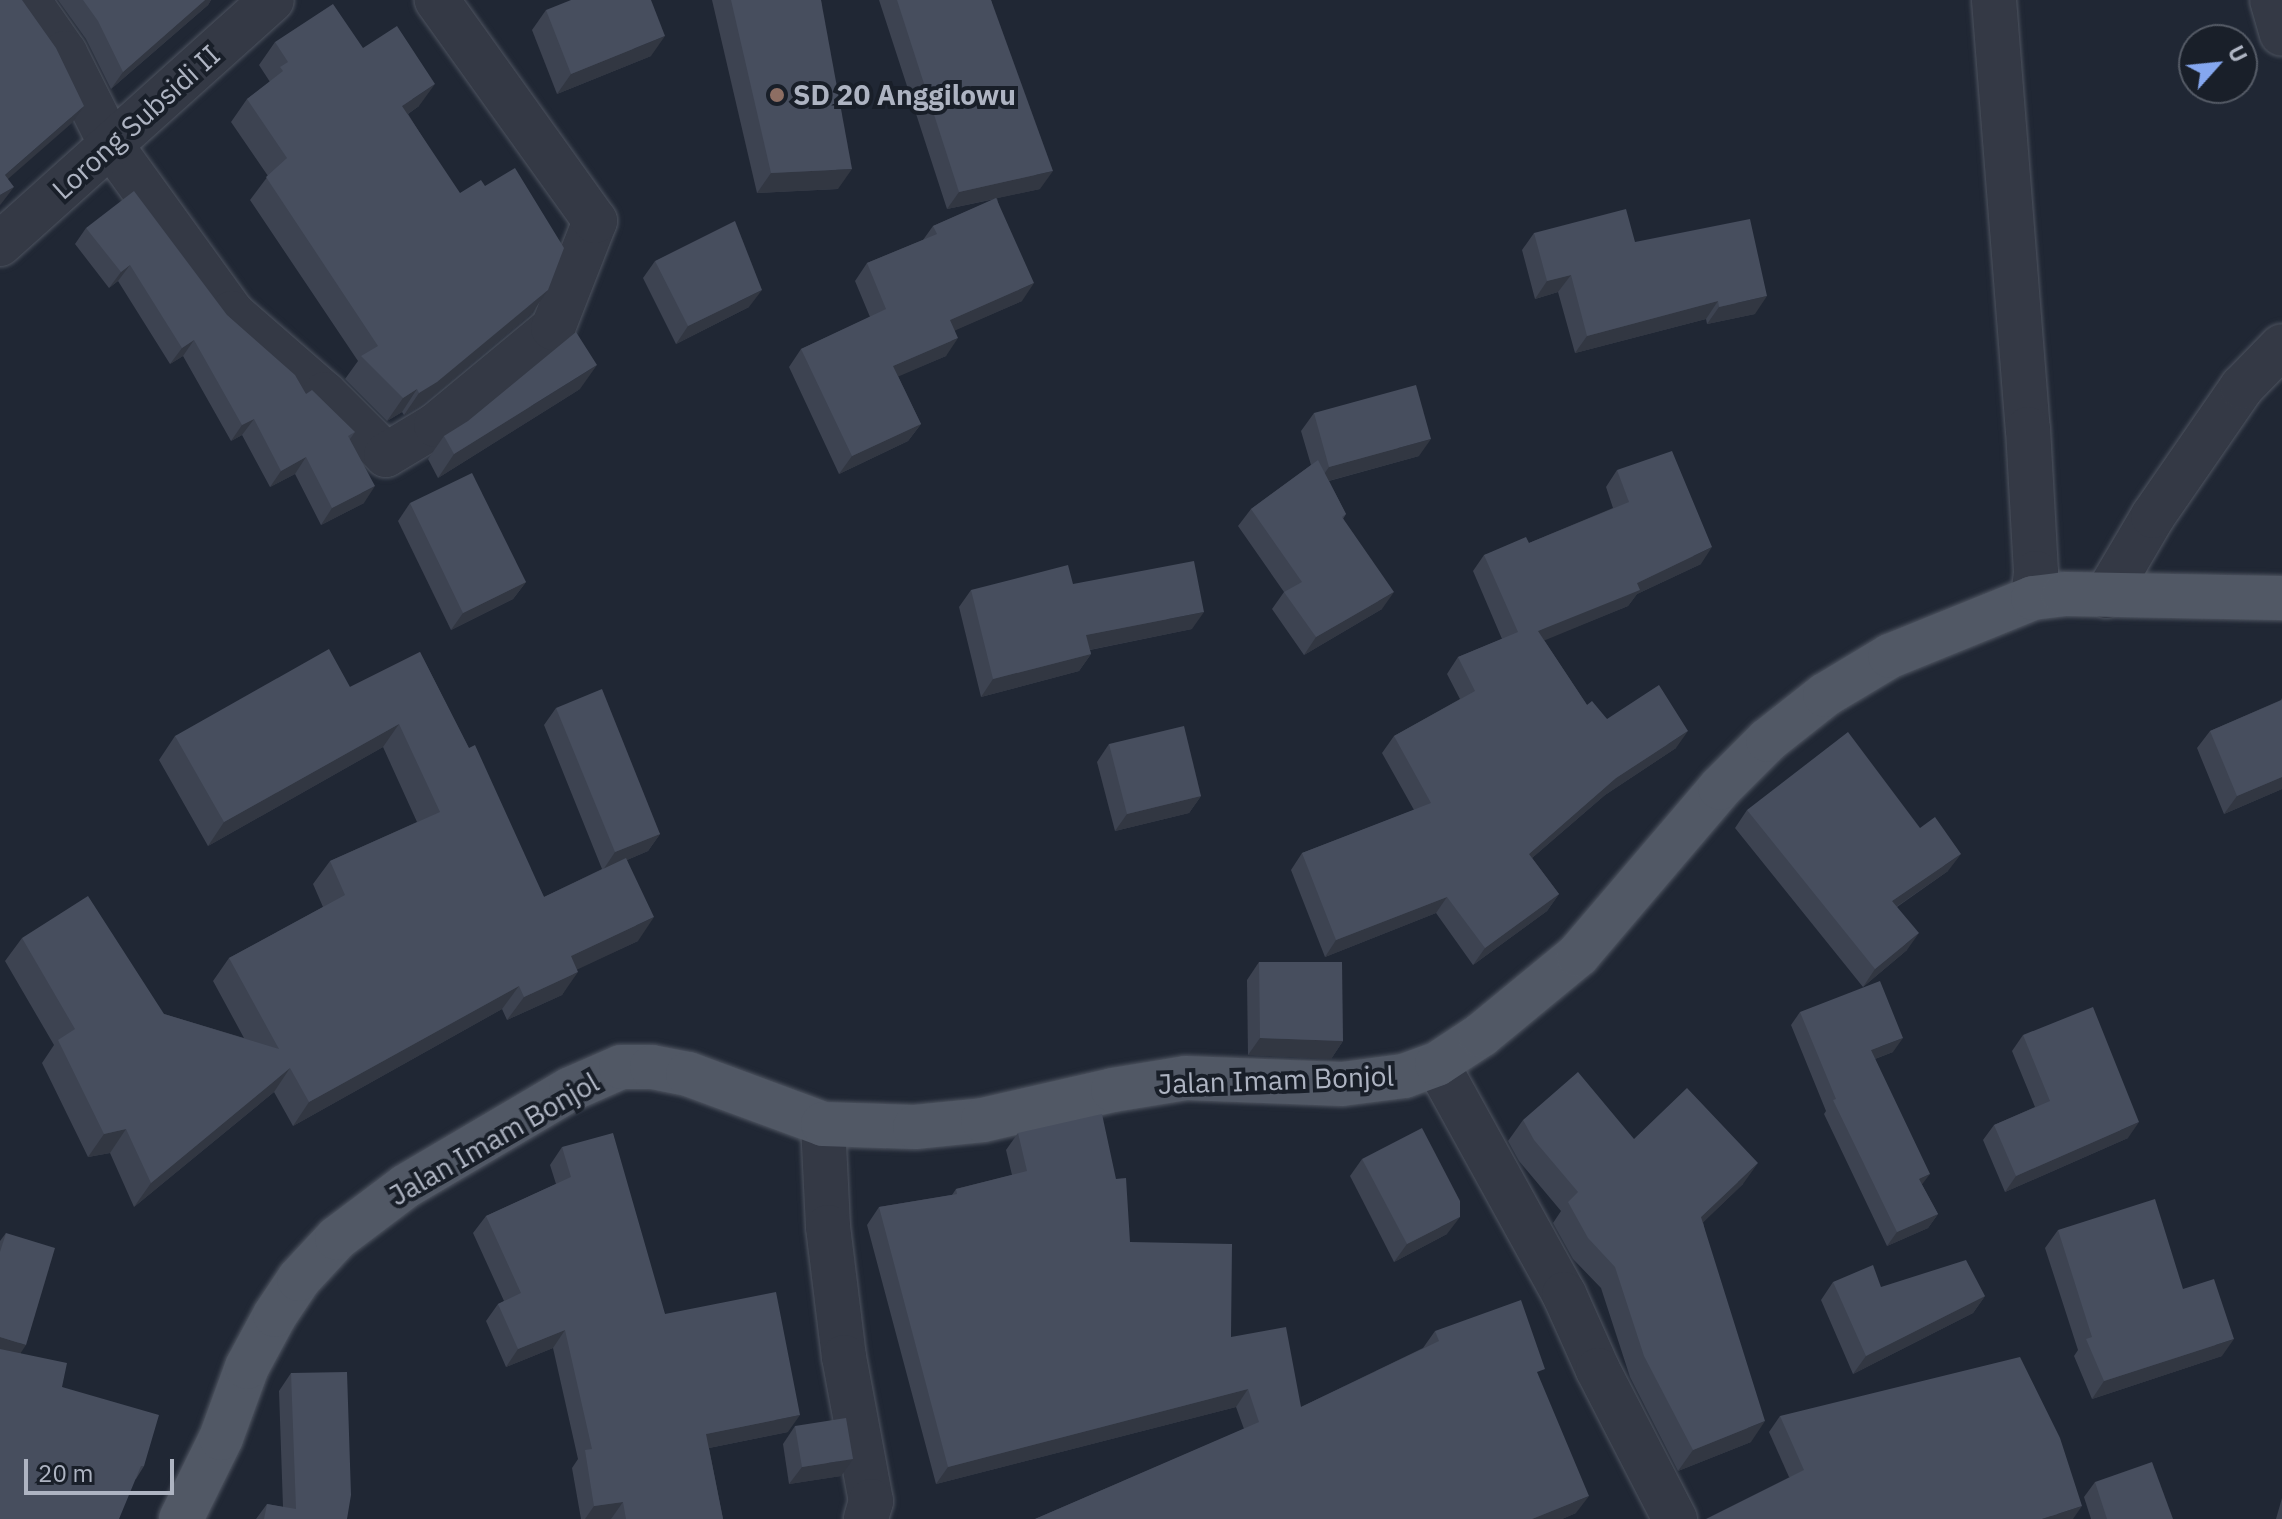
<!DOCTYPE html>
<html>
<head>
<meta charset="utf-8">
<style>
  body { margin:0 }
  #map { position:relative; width:2282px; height:1519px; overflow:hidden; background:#202734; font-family:"IBM Plex Sans",sans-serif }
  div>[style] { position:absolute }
  .roads { filter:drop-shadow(0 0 2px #4e5460) drop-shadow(0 0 2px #4e5460) }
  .minor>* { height:44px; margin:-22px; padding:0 22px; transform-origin:22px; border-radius:22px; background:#343945 }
  .primary>* { height:44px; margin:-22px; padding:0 22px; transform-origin:22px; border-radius:22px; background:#515865 }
  .wall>* { inset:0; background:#3d4351 }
  .shaded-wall>* { inset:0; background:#323742 }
  .building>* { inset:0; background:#474e5e }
  .dots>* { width:22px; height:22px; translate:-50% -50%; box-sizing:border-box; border:4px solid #191f29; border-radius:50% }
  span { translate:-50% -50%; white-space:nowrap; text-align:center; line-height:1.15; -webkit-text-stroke:8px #191f29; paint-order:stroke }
  .poi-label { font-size:28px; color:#aeb4c2; font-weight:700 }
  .left { translate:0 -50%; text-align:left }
  .street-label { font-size:28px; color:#aeb4c2 }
  .north { position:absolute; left:2178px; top:24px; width:80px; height:80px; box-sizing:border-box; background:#191f29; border:2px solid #555b66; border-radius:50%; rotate:63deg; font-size:22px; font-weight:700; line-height:32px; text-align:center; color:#aeb4c2 }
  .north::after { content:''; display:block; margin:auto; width:28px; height:36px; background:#85a7ef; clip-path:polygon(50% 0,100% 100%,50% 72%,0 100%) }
  .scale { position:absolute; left:24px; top:1459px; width:150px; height:36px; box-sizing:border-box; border:4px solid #aeb4c2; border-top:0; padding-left:10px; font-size:24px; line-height:28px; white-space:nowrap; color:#aeb4c2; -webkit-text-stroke:6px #191f29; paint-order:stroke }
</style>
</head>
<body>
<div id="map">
  <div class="roads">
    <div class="minor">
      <i style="left:28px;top:0;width:65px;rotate:55.1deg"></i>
      <i style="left:65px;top:53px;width:103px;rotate:63.4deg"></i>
      <i style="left:111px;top:145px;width:207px;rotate:54.2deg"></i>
      <i style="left:232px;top:313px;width:123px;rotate:41.1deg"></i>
      <i style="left:325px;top:394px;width:86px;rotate:45deg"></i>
      <i style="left:386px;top:455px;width:58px;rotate:-31deg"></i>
      <i style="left:436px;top:425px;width:152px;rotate:-39.7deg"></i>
      <i style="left:553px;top:328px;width:115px;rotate:-68.6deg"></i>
      <i style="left:595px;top:221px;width:272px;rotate:-125.6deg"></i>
      <i style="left:1994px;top:0;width:430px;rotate:85.5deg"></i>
      <i style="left:2028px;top:429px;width:144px;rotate:86.8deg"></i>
      <i style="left:2036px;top:573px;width:25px;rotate:97deg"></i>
      <i style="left:2272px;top:0;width:35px;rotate:74deg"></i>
      <i style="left:0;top:244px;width:365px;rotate:-41.9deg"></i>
      <i style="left:2106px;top:596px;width:93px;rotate:-59.6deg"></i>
      <i style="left:2153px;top:516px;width:157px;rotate:-55.4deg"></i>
      <i style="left:2242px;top:387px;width:57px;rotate:-45.7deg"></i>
      <i style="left:1437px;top:1064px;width:263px;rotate:61.1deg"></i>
      <i style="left:1564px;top:1294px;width:83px;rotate:65.9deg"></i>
      <i style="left:1598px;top:1370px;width:168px;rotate:62.7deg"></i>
      <i style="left:823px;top:1124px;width:103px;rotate:87.2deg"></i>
      <i style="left:828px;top:1227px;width:131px;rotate:83deg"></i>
      <i style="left:844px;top:1357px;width:147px;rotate:79.4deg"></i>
      <i style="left:871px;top:1501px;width:19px;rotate:106deg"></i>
    </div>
    <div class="primary">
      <i style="left:181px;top:1519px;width:90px;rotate:-63.7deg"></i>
      <i style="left:221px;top:1438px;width:76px;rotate:-69.9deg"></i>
      <i style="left:247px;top:1367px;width:59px;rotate:-61.7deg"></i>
      <i style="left:275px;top:1315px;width:43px;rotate:-56.3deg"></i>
      <i style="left:299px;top:1279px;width:56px;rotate:-47.2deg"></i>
      <i style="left:337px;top:1238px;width:86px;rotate:-37deg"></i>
      <i style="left:406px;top:1186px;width:191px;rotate:-30.5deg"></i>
      <i style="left:571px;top:1089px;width:55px;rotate:-23.7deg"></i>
      <i style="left:621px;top:1067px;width:31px"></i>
      <i style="left:652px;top:1067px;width:37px;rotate:11deg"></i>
      <i style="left:688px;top:1074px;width:144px;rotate:20.3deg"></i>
      <i style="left:823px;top:1124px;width:92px;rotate:1.9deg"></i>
      <i style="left:915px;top:1127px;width:68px;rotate:-5.9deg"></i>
      <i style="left:983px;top:1120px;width:133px;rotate:-13deg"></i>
      <i style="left:1113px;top:1090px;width:74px;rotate:-9.3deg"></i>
      <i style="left:1186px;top:1078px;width:156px;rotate:2.2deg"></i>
      <i style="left:1342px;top:1084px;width:63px;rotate:-7.4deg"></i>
      <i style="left:1404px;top:1076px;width:35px;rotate:-20deg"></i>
      <i style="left:1437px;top:1064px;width:53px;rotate:-33.4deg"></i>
      <i style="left:1481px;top:1035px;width:126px;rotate:-39.5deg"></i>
      <i style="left:1578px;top:955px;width:219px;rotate:-49.6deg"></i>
      <i style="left:1720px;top:788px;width:68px;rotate:-45deg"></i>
      <i style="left:1768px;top:740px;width:73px;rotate:-38.3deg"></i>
      <i style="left:1825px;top:695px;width:76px;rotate:-31deg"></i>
      <i style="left:1890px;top:656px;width:154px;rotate:-22.1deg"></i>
      <i style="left:2033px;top:598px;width:31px;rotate:-7deg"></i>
      <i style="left:2064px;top:594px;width:218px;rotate:1.1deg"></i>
    </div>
  </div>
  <div class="wall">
    <i style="clip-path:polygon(58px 0,211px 0,208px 5px,111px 89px,86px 39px)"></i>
    <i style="clip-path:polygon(712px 0,821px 0,838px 189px,757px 193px)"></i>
    <i style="clip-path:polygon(879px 0,991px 0,1040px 189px,997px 198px,1022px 301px,955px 330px,946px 356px,898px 376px,921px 424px,908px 441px,839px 474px,789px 367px,801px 349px,870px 317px,855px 281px,867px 263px,923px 240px,933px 226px,995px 199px,947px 209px)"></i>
    <i style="clip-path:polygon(546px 10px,651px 56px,557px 94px,532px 30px)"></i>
    <i style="clip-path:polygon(275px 42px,363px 48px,419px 106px,408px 114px,532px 313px,422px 405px,404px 415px,402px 412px,387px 421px,345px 379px,358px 361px,250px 200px,268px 176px,231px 122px,247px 99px,270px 82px,259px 65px)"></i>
    <i style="clip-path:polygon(86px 228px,227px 315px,306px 394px,355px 432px,350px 439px,364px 503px,321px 525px,295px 474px,270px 487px,242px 435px,231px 441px,183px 356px,170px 364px,118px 281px,109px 288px,75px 244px)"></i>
    <i style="clip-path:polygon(1534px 233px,1635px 242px,1755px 314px,1707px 324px,1706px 319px,1575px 353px,1558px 292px,1535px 299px,1522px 250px)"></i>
    <i style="clip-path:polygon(655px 261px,749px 307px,676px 344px,643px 278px)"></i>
    <i style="clip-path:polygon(580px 389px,438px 478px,428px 459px,444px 436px)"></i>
    <i style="clip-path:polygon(1314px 413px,1419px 456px,1329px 481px,1346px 514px,1343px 519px,1382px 609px,1304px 655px,1272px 609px,1284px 592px,1238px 526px,1251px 509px,1311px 465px,1301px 431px)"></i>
    <i style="clip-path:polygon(1617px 470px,1701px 564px,1637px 594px,1628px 606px,1544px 640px,1587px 705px,1607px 719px,1676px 748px,1605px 795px,1532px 858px,1559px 894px,1547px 911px,1473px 965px,1436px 913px,1325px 957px,1291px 870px,1302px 853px,1414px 810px,1382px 753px,1394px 736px,1460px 699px,1447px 674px,1458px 657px,1502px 639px,1473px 571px,1484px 555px,1529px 543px,1613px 508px,1606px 487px)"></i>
    <i style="clip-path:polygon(410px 503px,526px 582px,513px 599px,451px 630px,398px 521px)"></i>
    <i style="clip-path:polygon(1073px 584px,1192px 629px,1090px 650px,1091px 654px,1079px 671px,981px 697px,959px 607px,971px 590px)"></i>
    <i style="clip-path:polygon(420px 652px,544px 897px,602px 869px,544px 725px,556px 708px,660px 834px,648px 851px,627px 860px,638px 941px,577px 969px,562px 995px,507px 1020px,502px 1009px,293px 1126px,274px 1092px,134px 1207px,110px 1153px,88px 1157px,42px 1063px,54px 1045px,5px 961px,22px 938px,164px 1014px,244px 1038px,213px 981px,229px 958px,323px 907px,313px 884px,330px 861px,417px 822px,383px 747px,208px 846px,159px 760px,175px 736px,350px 687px)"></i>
    <i style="clip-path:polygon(2282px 698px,2282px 789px,2224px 814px,2197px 748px,2210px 731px,2281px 700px)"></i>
    <i style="clip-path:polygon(1109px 744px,1201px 796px,1189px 813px,1115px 831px,1097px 762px)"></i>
    <i style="clip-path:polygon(1747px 810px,1920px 828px,1948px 871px,1897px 907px,1907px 950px,1863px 987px,1735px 828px)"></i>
    <i style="clip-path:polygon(1259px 962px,1343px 1041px,1331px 1059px,1248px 1055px,1247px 980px)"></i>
    <i style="clip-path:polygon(1800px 1012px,1893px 1052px,1875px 1059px,1922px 1185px,1938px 1214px,1928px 1228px,1887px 1246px,1824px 1114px,1826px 1111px,1791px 1025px)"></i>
    <i style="clip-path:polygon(2023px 1035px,2128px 1138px,2005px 1192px,1983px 1140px,1994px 1125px,2035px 1107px,2012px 1051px)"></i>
    <i style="clip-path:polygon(1523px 1120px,1634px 1139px,1743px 1184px,1703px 1222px,1751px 1442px,1678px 1471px,1630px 1377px,1601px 1288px,1573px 1259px,1553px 1223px,1561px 1211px,1519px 1161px,1508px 1141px)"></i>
    <i style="clip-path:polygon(1018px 1133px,1130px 1242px,1231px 1337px,1301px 1407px,1423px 1348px,1435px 1331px,1539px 1378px,1576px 1513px,1562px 1519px,1035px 1519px,1244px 1429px,1236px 1407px,936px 1484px,867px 1225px,879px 1207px,952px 1195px,956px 1189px,1012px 1175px,1006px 1150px)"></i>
    <i style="clip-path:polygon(562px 1147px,665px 1314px,788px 1432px,709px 1448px,723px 1519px,581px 1519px,572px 1468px,578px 1459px,553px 1348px,506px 1367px,486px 1321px,498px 1304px,504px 1301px,473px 1233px,486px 1216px,556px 1184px,550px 1165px)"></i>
    <i style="clip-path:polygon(1362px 1159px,1447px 1234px,1394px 1262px,1350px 1176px)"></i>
    <i style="clip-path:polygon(2058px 1230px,2183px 1289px,2222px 1356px,2092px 1399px,2074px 1356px,2078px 1350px,2045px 1248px)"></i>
    <i style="clip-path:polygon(6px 1233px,20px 1353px,62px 1387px,144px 1466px,136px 1479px,0 1519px,0 1241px)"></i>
    <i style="clip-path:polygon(1833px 1282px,1881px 1287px,1985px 1296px,1973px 1313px,1853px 1374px,1821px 1300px)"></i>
    <i style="clip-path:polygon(291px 1373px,347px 1519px,256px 1519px,267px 1504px,283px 1507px,279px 1391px)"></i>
    <i style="clip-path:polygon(1780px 1416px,2073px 1519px,1789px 1477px,1769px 1432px)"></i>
    <i style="clip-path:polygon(795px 1426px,841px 1476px,789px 1484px,783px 1444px)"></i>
    <i style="clip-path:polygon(2095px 1482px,2173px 1519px,2091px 1519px,2084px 1497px)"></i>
    <i style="clip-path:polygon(2282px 1498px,2282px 1519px,2276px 1519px)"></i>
  </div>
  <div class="shaded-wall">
    <i style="clip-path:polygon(205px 0,211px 0,208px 5px,111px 89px,123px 72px)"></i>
    <i style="clip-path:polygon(665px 36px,651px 56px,557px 94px,571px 74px)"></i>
    <i style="clip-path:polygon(435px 84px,419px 106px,386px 129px,402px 106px)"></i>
    <i style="clip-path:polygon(84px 106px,72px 123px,0 186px,5px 175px)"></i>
    <i style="clip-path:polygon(852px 169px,838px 189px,757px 193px,771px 173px)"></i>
    <i style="clip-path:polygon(1053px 171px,1040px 189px,947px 209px,959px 192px)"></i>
    <i style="clip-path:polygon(14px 187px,1px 204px,0 205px,0 195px)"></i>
    <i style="clip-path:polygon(130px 265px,118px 281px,109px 288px,121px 272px)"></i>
    <i style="clip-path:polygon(1571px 275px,1558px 292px,1535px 299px,1547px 281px)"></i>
    <i style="clip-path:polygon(1034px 283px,1022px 301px,938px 338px,950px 320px)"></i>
    <i style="clip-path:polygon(548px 290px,532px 313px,422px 405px,404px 415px,419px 393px)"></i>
    <i style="clip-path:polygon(762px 290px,749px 307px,676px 344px,688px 326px)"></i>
    <i style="clip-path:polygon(1767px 296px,1755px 314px,1707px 324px,1719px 307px)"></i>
    <i style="clip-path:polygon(1718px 301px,1706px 319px,1575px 353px,1587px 336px)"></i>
    <i style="clip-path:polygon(958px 338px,946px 356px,881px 384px,893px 366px)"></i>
    <i style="clip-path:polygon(194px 340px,183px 356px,170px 364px,182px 348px)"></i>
    <i style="clip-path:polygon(597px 365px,580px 389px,438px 478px,454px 454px)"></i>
    <i style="clip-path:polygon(417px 389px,402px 412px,387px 421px,403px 398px)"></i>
    <i style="clip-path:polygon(254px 419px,242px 435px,231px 441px,242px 425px)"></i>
    <i style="clip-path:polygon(921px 424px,908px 441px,839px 474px,852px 456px)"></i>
    <i style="clip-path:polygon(1431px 439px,1419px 456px,1317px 484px,1329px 467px)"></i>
    <i style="clip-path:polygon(306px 457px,295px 474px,270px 487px,281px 471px)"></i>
    <i style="clip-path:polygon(375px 486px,364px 503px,321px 525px,332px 508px)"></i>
    <i style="clip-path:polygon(1712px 547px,1701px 564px,1637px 594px,1628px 606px,1526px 648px,1538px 631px)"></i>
    <i style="clip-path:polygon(526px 582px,513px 599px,451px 630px,463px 613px)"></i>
    <i style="clip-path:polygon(1394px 592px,1382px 609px,1304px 655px,1316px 637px)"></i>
    <i style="clip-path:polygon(1204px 612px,1192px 629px,1074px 653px,1086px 635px)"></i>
    <i style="clip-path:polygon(1091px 654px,1079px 671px,981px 697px,993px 679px)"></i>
    <i style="clip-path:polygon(399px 724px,383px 747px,208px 846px,224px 822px)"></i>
    <i style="clip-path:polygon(1688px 731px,1676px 748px,1605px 795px,1517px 871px,1529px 854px,1616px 778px)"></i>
    <i style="clip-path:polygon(2282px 777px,2282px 789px,2224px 814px,2237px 796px)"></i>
    <i style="clip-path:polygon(1201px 796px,1189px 813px,1115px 831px,1127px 814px)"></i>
    <i style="clip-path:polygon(660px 834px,648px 851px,603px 870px,615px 852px)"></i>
    <i style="clip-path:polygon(1961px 854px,1948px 871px,1880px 918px,1892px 901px)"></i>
    <i style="clip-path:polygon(1559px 894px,1547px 911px,1473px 965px,1485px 948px)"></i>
    <i style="clip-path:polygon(1447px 897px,1436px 913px,1325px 957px,1336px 940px)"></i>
    <i style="clip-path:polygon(654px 917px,638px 941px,555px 980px,571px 956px)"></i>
    <i style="clip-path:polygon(1919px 933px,1907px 950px,1863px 987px,1875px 969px)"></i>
    <i style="clip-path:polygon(578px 972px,562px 995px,507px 1020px,524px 997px)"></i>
    <i style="clip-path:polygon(519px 986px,502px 1009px,293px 1126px,309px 1102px)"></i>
    <i style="clip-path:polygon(1260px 1038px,1343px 1041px,1331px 1059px,1248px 1055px)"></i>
    <i style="clip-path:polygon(1903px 1038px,1893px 1052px,1861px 1064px,1871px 1050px)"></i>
    <i style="clip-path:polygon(290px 1068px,274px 1092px,134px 1207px,151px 1183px)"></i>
    <i style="clip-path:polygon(2139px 1122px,2128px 1138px,2005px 1192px,2016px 1176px)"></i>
    <i style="clip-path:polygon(126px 1129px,110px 1153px,88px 1157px,104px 1134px)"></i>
    <i style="clip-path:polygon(1758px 1163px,1743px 1184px,1687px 1238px,1701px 1217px)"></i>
    <i style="clip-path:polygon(1930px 1174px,1920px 1187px,1919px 1179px)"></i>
    <i style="clip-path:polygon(1938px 1214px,1928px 1228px,1887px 1246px,1897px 1232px)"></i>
    <i style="clip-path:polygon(1460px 1217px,1447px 1234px,1394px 1262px,1407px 1244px)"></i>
    <i style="clip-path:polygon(1985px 1296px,1973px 1313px,1853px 1374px,1866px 1356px)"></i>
    <i style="clip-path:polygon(565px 1330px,553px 1348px,506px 1367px,518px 1349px)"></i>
    <i style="clip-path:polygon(0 1337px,26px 1345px,14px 1363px,0 1358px)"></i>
    <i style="clip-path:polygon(2234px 1339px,2222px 1356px,2092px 1399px,2104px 1381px)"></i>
    <i style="clip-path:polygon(1248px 1389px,1236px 1407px,936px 1484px,948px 1467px)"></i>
    <i style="clip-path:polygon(800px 1415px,788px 1432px,694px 1451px,706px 1434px)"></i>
    <i style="clip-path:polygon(1765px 1421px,1751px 1442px,1678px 1471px,1693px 1450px)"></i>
    <i style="clip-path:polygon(853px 1459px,841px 1476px,789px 1484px,802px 1467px)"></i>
    <i style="clip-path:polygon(1589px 1496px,1576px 1513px,1562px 1519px,1532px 1519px)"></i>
    <i style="clip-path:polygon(623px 1502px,611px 1519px,585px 1519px,594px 1506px)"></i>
    <i style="clip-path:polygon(2082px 1506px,2073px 1519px,2042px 1519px)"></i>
  </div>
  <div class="building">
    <i style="clip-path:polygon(0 0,22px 0,56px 48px,84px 106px,5px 175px,14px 187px,0 195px)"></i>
    <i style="clip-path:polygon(83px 0,205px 0,123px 72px,98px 21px)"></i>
    <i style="clip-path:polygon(571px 0,651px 0,665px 36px,571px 74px,546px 10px)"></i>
    <i style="clip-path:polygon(731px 0,821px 0,852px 169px,771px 173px)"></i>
    <i style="clip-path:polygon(897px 0,991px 0,1053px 171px,959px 192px)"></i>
    <i style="clip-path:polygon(333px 4px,363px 48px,397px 26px,435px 84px,402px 106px,460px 193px,481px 180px,485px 186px,515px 168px,564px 248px,548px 290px,437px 382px,419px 393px,417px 389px,403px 398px,361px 356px,378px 346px,266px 177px,287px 158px,247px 99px,283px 71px,280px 67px,288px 62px,275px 42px)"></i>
    <i style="clip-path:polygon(134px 191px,227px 315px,295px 375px,306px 394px,312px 390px,355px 432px,348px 436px,375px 486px,332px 508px,306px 457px,281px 471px,254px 419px,242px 425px,194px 340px,182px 348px,130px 265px,121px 272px,86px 228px)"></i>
    <i style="clip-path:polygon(996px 198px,1034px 283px,950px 320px,958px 338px,893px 366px,921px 424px,852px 456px,801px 349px,886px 309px,867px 263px,937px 234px,933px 226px)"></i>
    <i style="clip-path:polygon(1626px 209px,1635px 242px,1750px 219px,1767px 296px,1719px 307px,1718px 301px,1587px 336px,1571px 275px,1547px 281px,1534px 233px)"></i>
    <i style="clip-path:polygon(735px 221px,762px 290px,688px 326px,655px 261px)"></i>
    <i style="clip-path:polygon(576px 332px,597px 365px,454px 454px,444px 436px,468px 421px)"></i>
    <i style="clip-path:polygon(1416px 385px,1431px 439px,1329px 467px,1314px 413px)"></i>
    <i style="clip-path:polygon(1672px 451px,1712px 547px,1637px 583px,1640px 590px,1538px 631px,1587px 705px,1592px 701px,1607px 719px,1659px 685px,1688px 731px,1616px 778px,1529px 854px,1559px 894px,1485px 948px,1447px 897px,1336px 940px,1302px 853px,1431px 803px,1394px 736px,1475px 691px,1458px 657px,1518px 632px,1484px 555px,1526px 537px,1529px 543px,1629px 502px,1617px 470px)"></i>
    <i style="clip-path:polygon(1318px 460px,1346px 514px,1342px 517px,1394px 592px,1316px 637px,1284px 592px,1302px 582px,1251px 509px)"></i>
    <i style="clip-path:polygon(472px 473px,526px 582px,463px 613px,410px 503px)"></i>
    <i style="clip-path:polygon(1194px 561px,1204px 612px,1086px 635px,1091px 654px,993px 679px,971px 590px,1068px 565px,1073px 584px)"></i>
    <i style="clip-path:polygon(329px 649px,350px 687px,420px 652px,469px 748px,475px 745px,544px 897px,626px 858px,654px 917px,571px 956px,578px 972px,524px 997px,519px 986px,309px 1102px,290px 1068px,151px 1183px,126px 1129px,104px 1134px,58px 1040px,75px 1029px,22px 938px,88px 896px,164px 1014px,279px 1049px,229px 958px,345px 895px,330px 861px,440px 812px,399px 724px,224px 822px,175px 736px)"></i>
    <i style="clip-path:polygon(602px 689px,660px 834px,615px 852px,556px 708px)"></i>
    <i style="clip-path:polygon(2282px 700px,2282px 777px,2237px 796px,2210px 731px)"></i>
    <i style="clip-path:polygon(1184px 726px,1201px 796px,1127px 814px,1109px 744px)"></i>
    <i style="clip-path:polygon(1848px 732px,1920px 828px,1935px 817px,1961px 854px,1892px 901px,1919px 933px,1875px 969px,1747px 810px)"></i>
    <i style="clip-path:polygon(1259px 962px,1342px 962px,1343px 1041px,1260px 1038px)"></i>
    <i style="clip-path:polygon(1880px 981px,1903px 1038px,1871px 1050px,1930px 1174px,1919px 1179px,1938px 1214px,1897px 1232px,1833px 1100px,1836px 1099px,1800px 1012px)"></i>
    <i style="clip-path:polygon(2093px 1007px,2139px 1122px,2016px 1176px,1994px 1125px,2050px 1101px,2023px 1035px)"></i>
    <i style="clip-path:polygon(1578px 1072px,1634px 1139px,1687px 1088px,1758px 1163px,1701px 1217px,1765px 1421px,1693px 1450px,1644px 1356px,1615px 1267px,1588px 1238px,1568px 1202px,1578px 1192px,1534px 1140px,1523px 1120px)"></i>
    <i style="clip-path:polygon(1102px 1114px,1116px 1179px,1126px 1178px,1130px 1242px,1232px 1244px,1231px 1337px,1286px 1327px,1301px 1407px,1439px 1341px,1435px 1331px,1521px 1300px,1545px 1369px,1537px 1372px,1589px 1496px,1532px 1519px,1035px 1519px,1259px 1422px,1248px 1389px,948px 1467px,879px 1207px,957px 1194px,956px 1189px,1027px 1171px,1018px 1133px)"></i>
    <i style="clip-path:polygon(1422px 1128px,1460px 1201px,1460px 1217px,1407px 1244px,1362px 1159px)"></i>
    <i style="clip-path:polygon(613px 1133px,665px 1314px,776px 1292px,800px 1415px,706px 1434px,723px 1519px,626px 1519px,623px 1502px,594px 1506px,585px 1450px,592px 1449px,565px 1330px,518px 1349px,498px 1304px,521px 1293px,486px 1216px,571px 1177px,562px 1147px)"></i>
    <i style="clip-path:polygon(2155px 1199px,2183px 1289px,2214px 1279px,2234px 1339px,2104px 1381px,2086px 1339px,2092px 1337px,2058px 1230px)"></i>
    <i style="clip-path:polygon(6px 1233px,55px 1248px,26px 1345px,0 1337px,0 1252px)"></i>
    <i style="clip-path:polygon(1966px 1260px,1985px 1296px,1866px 1356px,1833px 1282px,1873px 1265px,1881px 1287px)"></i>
    <i style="clip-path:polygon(0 1349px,67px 1363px,62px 1387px,159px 1415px,144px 1466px,141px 1466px,119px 1519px,0 1519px)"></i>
    <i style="clip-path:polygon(2020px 1357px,2060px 1438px,2082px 1506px,2042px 1519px,1706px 1519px,1804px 1470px,1780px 1416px)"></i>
    <i style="clip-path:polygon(347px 1372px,351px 1495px,347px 1519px,264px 1519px,267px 1504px,296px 1509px,291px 1373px)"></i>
    <i style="clip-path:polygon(846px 1418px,853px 1459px,802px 1467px,795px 1426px)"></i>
    <i style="clip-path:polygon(2152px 1462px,2173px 1519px,2107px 1519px,2095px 1482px)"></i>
  </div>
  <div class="dots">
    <i style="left:777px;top:95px;background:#8d6e63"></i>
  </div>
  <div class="poi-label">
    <span class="left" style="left:793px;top:95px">SD 20 Anggilowu</span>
  </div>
  <div class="street-label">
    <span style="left:136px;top:122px;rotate:-42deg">Lorong Subsidi II</span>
    <span style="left:1276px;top:1080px;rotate:-2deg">Jalan Imam Bonjol</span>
    <span style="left:494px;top:1139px;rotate:-30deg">Jalan Imam Bonjol</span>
  </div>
  <div class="north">U</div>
  <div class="scale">20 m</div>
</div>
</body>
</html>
